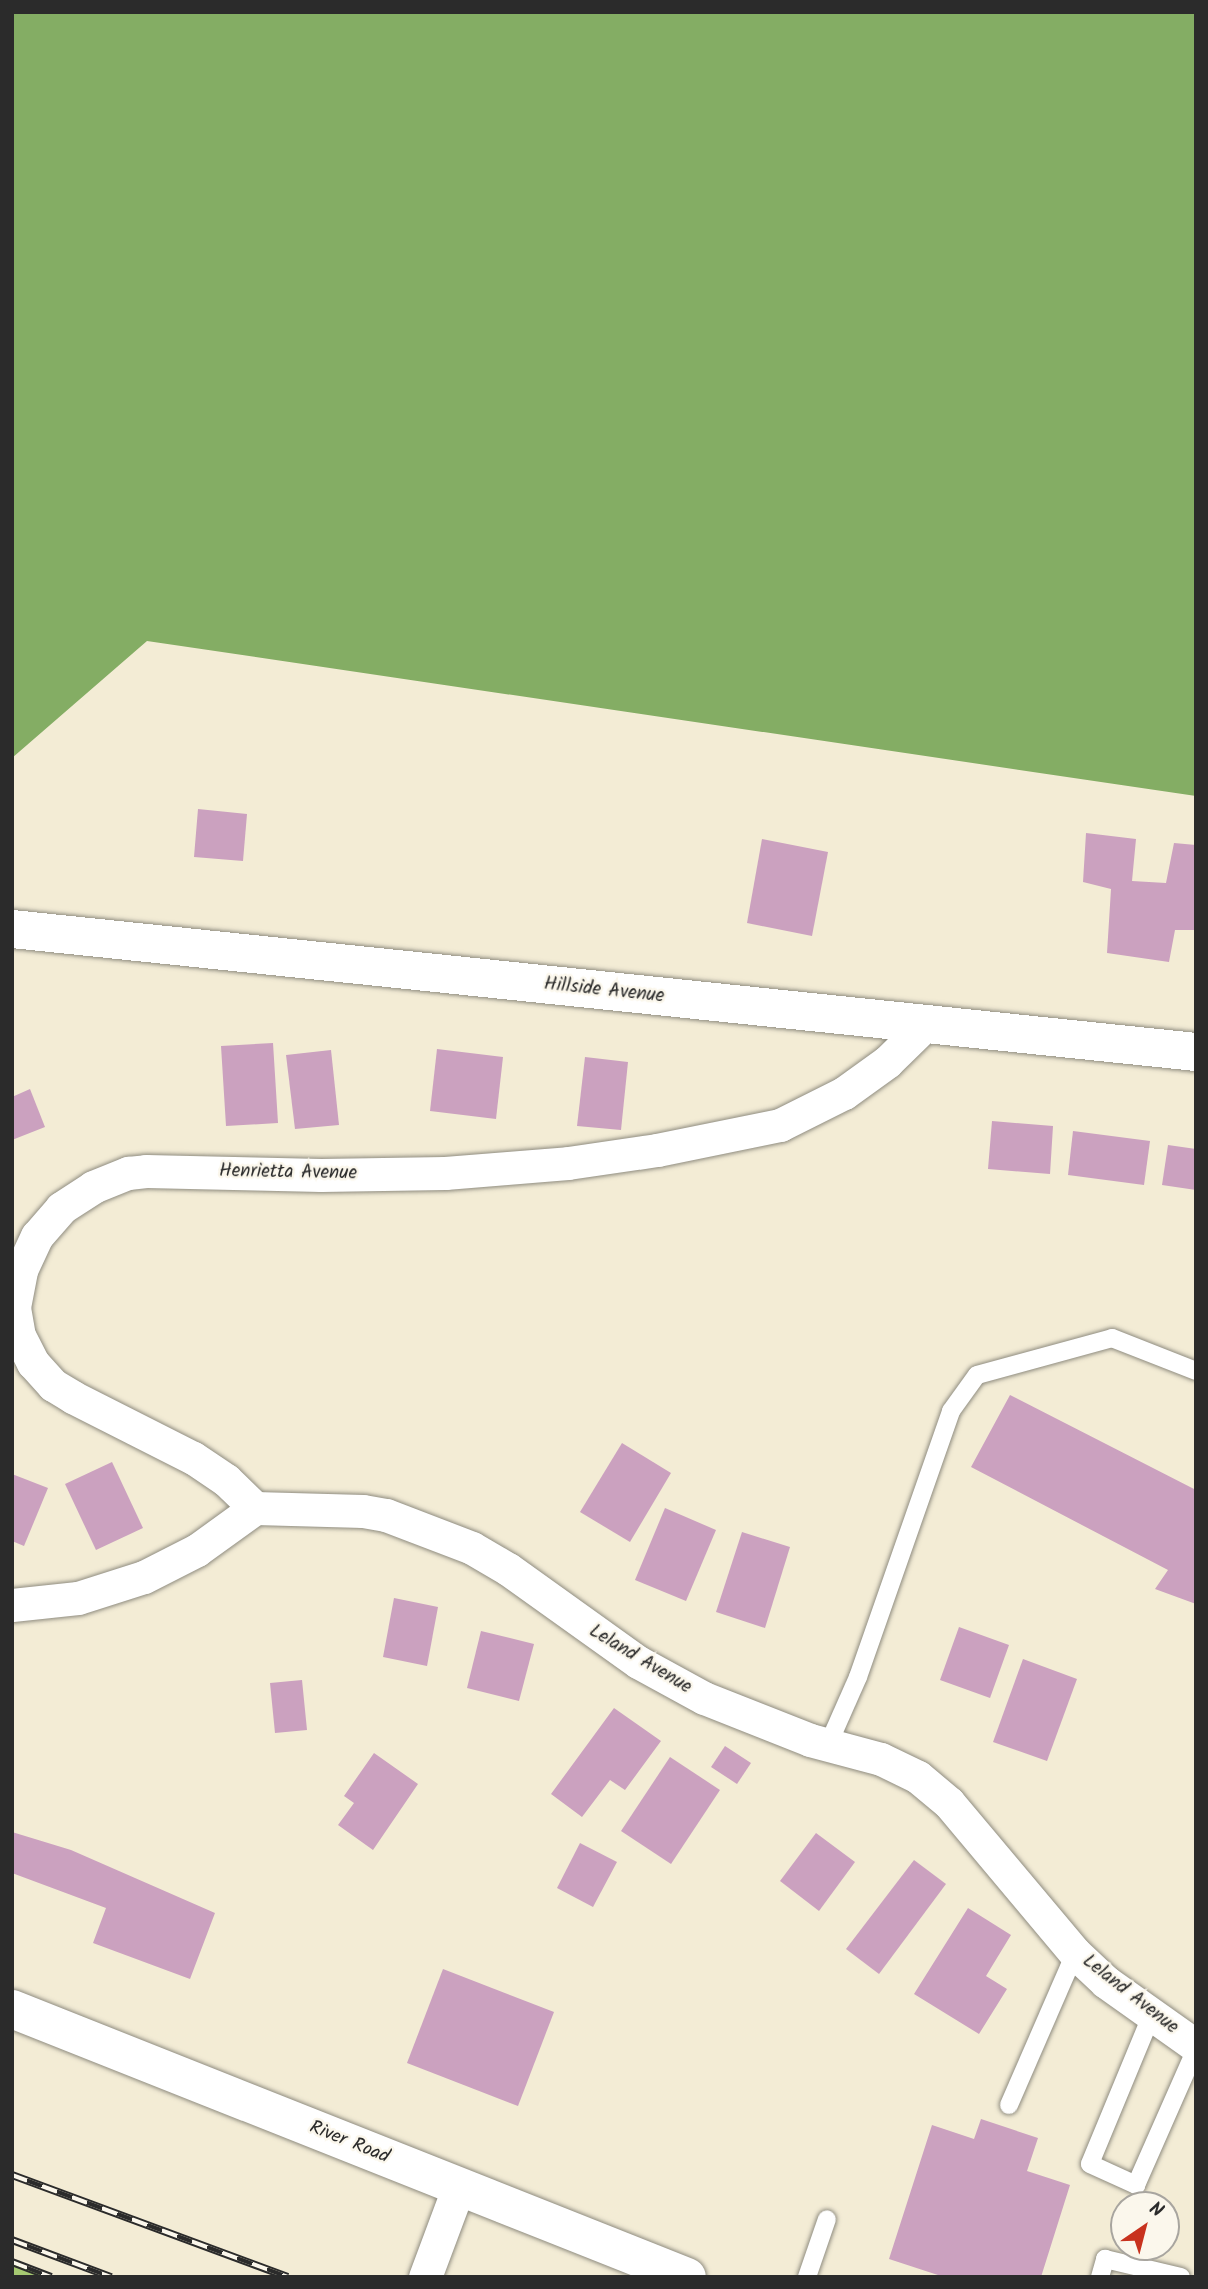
<!DOCTYPE html>
<html>
<head>
<meta charset="utf-8">
<style>
  body { margin:0 }
  #map { position:relative; width:1208px; height:2289px; overflow:hidden; background:#f3ecd5; font-family:Kalam,sans-serif }
  div>[style] { position:absolute }
  .green>* { inset:0; background:#a6c972 }
  .forest>* { inset:0; background:#84ad64 }
  .building>* { inset:0; background:#cba1bf }
  .roads { filter:drop-shadow(0 0 2px #8f8c80) drop-shadow(0 0 2px #8f8c80) }
  .service>* { height:18px; margin:-9px; padding:0 9px; transform-origin:9px; border-radius:9px; background:#fff }
  .minor>* { height:33px; margin:-16.5px; padding:0 16.5px; transform-origin:16.5px; border-radius:16.5px; background:#fff }
  .tertiary>* { height:38px; margin:-19px; padding:0 19px; transform-origin:19px; border-radius:19px; background:#fff }
  .primary>* { height:38px; margin:-19px; padding:0 19px; transform-origin:19px; border-radius:19px; background:#fff }
  .rail>* { height:8px; margin-top:-4px; transform-origin:0; background:repeating-linear-gradient(90deg,#fbf7ec 0 16px,#2b2b2b 0 32px); box-sizing:border-box; border-block:2px solid #2b2b2b }
  span { translate:-50% -50%; white-space:nowrap; text-align:center; line-height:1.15; -webkit-text-stroke:5px #fbf7ec; paint-order:stroke }
  .street-label { font-size:19px; color:#2b2b2b }
  .frame { position:absolute; inset:0; border:14px solid #2b2b2b; pointer-events:none }
  .north { position:absolute; left:1110px; top:2191px; width:70px; height:70px; box-sizing:border-box; background:#fbf7ec; border:2px solid #a8a59f; border-radius:50%; rotate:35deg; font-size:19px; font-weight:700; line-height:28px; text-align:center; color:#2b2b2b }
  .north::after { content:''; display:block; margin:auto; width:24px; height:32px; background:#c8321e; clip-path:polygon(50% 0,100% 100%,50% 72%,0 100%) }
</style>
</head>
<body>
<div id="map">
  <div class="green">
    <i style="clip-path:polygon(12px 2262px,51px 2277px,12px 2277px)"></i>
  </div>
  <div class="forest">
    <i style="clip-path:polygon(12px 12px,1196px 12px,1196px 796px,147px 641px,12px 758px)"></i>
  </div>
  <div class="building">
    <i style="clip-path:polygon(198px 809px,247px 814px,243px 861px,194px 857px)"></i>
    <i style="clip-path:polygon(1086px 833px,1136px 839px,1132px 881px,1166px 883px,1174px 843px,1196px 845px,1196px 930px,1175px 930px,1169px 962px,1107px 953px,1111px 889px,1083px 882px)"></i>
    <i style="clip-path:polygon(762px 839px,828px 852px,812px 936px,747px 923px)"></i>
    <i style="clip-path:polygon(273px 1043px,278px 1123px,226px 1126px,221px 1046px)"></i>
    <i style="clip-path:polygon(437px 1049px,503px 1057px,496px 1119px,430px 1111px)"></i>
    <i style="clip-path:polygon(331px 1050px,339px 1125px,295px 1129px,286px 1055px)"></i>
    <i style="clip-path:polygon(585px 1057px,628px 1062px,621px 1130px,577px 1126px)"></i>
    <i style="clip-path:polygon(30px 1089px,45px 1127px,12px 1140px,12px 1097px)"></i>
    <i style="clip-path:polygon(992px 1121px,1053px 1126px,1050px 1174px,988px 1169px)"></i>
    <i style="clip-path:polygon(1073px 1131px,1150px 1141px,1144px 1185px,1068px 1175px)"></i>
    <i style="clip-path:polygon(1168px 1145px,1196px 1149px,1196px 1190px,1162px 1185px)"></i>
    <i style="clip-path:polygon(1010px 1395px,1196px 1490px,1196px 1604px,1155px 1589px,1168px 1570px,971px 1467px)"></i>
    <i style="clip-path:polygon(622px 1443px,671px 1473px,630px 1542px,580px 1512px)"></i>
    <i style="clip-path:polygon(112px 1462px,143px 1528px,96px 1550px,65px 1484px)"></i>
    <i style="clip-path:polygon(12px 1474px,48px 1488px,24px 1546px,12px 1541px)"></i>
    <i style="clip-path:polygon(665px 1508px,716px 1530px,686px 1601px,635px 1580px)"></i>
    <i style="clip-path:polygon(742px 1532px,790px 1547px,765px 1628px,716px 1612px)"></i>
    <i style="clip-path:polygon(394px 1598px,438px 1607px,427px 1666px,383px 1657px)"></i>
    <i style="clip-path:polygon(959px 1627px,1009px 1645px,990px 1698px,940px 1680px)"></i>
    <i style="clip-path:polygon(481px 1631px,534px 1644px,519px 1701px,467px 1688px)"></i>
    <i style="clip-path:polygon(1023px 1659px,1077px 1679px,1047px 1761px,993px 1742px)"></i>
    <i style="clip-path:polygon(302px 1680px,307px 1730px,275px 1733px,270px 1683px)"></i>
    <i style="clip-path:polygon(614px 1708px,661px 1741px,625px 1790px,610px 1780px,582px 1817px,551px 1794px)"></i>
    <i style="clip-path:polygon(725px 1746px,751px 1763px,737px 1784px,711px 1767px)"></i>
    <i style="clip-path:polygon(374px 1753px,418px 1784px,373px 1850px,338px 1825px,354px 1803px,344px 1796px)"></i>
    <i style="clip-path:polygon(670px 1757px,720px 1790px,671px 1864px,621px 1831px)"></i>
    <i style="clip-path:polygon(12px 1832px,71px 1850px,215px 1913px,190px 1979px,93px 1943px,106px 1908px,12px 1873px)"></i>
    <i style="clip-path:polygon(816px 1833px,855px 1862px,819px 1911px,780px 1881px)"></i>
    <i style="clip-path:polygon(580px 1843px,617px 1862px,593px 1907px,557px 1888px)"></i>
    <i style="clip-path:polygon(914px 1860px,946px 1884px,879px 1974px,846px 1949px)"></i>
    <i style="clip-path:polygon(968px 1908px,1011px 1935px,986px 1976px,1007px 1989px,979px 2034px,914px 1994px)"></i>
    <i style="clip-path:polygon(443px 1969px,554px 2012px,518px 2106px,407px 2063px)"></i>
    <i style="clip-path:polygon(981px 2119px,1038px 2138px,1027px 2171px,1070px 2185px,1041px 2277px,944px 2277px,889px 2259px,932px 2125px,974px 2139px)"></i>
  </div>
  <div class="roads">
    <div class="service">
      <i style="left:828px;top:1745px;width:74px;rotate:-66.2deg"></i>
      <i style="left:858px;top:1677px;width:282px;rotate:-70.7deg"></i>
      <i style="left:951px;top:1411px;width:44px;rotate:-54.2deg"></i>
      <i style="left:977px;top:1375px;width:140px;rotate:-15.3deg"></i>
      <i style="left:1112px;top:1338px;width:90px;rotate:21.4deg"></i>
      <i style="left:1152px;top:2014px;width:162px;rotate:112.5deg"></i>
      <i style="left:1090px;top:2164px;width:51px;rotate:24.5deg"></i>
      <i style="left:1136px;top:2185px;width:149px;rotate:-66.2deg"></i>
      <i style="left:1009px;top:2105px;width:166px;rotate:-66.5deg"></i>
      <i style="left:807px;top:2277px;width:61px;rotate:-71deg"></i>
      <i style="left:1100px;top:2277px;width:19px;rotate:-74deg"></i>
      <i style="left:1105px;top:2259px;width:78px;rotate:13.3deg"></i>
    </div>
    <div class="minor">
      <i style="left:255px;top:1508px;width:40px;rotate:-136deg"></i>
      <i style="left:226px;top:1480px;width:40px;rotate:-146deg"></i>
      <i style="left:193px;top:1458px;width:135px;rotate:-153.1deg"></i>
      <i style="left:73px;top:1397px;width:23px;rotate:-149deg"></i>
      <i style="left:53px;top:1385px;width:30px;rotate:-132deg"></i>
      <i style="left:33px;top:1363px;width:30px;rotate:-117deg"></i>
      <i style="left:19px;top:1336px;width:29px;rotate:-100deg"></i>
      <i style="left:14px;top:1307px;width:38px;rotate:-79deg"></i>
      <i style="left:21px;top:1270px;width:38px;rotate:-65deg"></i>
      <i style="left:37px;top:1236px;width:37px;rotate:-49deg"></i>
      <i style="left:61px;top:1208px;width:38px;rotate:-33deg"></i>
      <i style="left:93px;top:1187px;width:38px;rotate:-22deg"></i>
      <i style="left:128px;top:1173px;width:18px;rotate:-6deg"></i>
      <i style="left:146px;top:1171px;width:175px;rotate:1.3deg"></i>
      <i style="left:321px;top:1175px;width:124px;rotate:-0.9deg"></i>
      <i style="left:445px;top:1173px;width:123px;rotate:-4.6deg"></i>
      <i style="left:568px;top:1163px;width:90px;rotate:-8.3deg"></i>
      <i style="left:657px;top:1150px;width:126px;rotate:-11.5deg"></i>
      <i style="left:780px;top:1125px;width:72px;rotate:-26.6deg"></i>
      <i style="left:844px;top:1093px;width:53px;rotate:-35.8deg"></i>
      <i style="left:887px;top:1062px;width:54px;rotate:-44.3deg"></i>
      <i style="left:12px;top:1605px;width:66px;rotate:-6.1deg"></i>
      <i style="left:78px;top:1598px;width:69px;rotate:-17.7deg"></i>
      <i style="left:144px;top:1577px;width:59px;rotate:-27deg"></i>
      <i style="left:197px;top:1550px;width:72px;rotate:-35.9deg"></i>
      <i style="left:255px;top:1508px;width:108px;rotate:1.6deg"></i>
      <i style="left:363px;top:1511px;width:23px;rotate:10deg"></i>
      <i style="left:386px;top:1515px;width:92px;rotate:21deg"></i>
      <i style="left:472px;top:1548px;width:42px;rotate:30.3deg"></i>
      <i style="left:508px;top:1569px;width:160px;rotate:35.6deg"></i>
      <i style="left:638px;top:1662px;width:75px;rotate:28.6deg"></i>
      <i style="left:704px;top:1698px;width:114px;rotate:21.6deg"></i>
      <i style="left:810px;top:1740px;width:73px;rotate:15deg"></i>
      <i style="left:881px;top:1759px;width:41px;rotate:25.9deg"></i>
      <i style="left:918px;top:1777px;width:40px;rotate:40deg"></i>
      <i style="left:949px;top:1803px;width:196px;rotate:50deg"></i>
      <i style="left:1075px;top:1953px;width:42px;rotate:43.1deg"></i>
      <i style="left:1106px;top:1982px;width:110px;rotate:35.4deg"></i>
      <i style="left:425px;top:2277px;width:97px;rotate:-69.5deg"></i>
    </div>
    <div class="tertiary">
      <i style="left:12px;top:929px;width:1190px;rotate:5.93deg"></i>
    </div>
    <div class="primary">
      <i style="left:12px;top:2009px;width:726px;rotate:21.65deg"></i>
    </div>
  </div>
  <div class="rail">
    <i style="left:12px;top:2175px;width:294px;rotate:20.3deg"></i>
    <i style="left:12px;top:2240px;width:106px;rotate:20.5deg"></i>
    <i style="left:12px;top:2262px;width:42px;rotate:21deg"></i>
  </div>
  <div class="street-label">
    <span style="left:604px;top:991px;rotate:6deg">Hillside Avenue</span>
    <span style="left:288px;top:1173px;rotate:1deg">Henrietta Avenue</span>
    <span style="left:640px;top:1660px;rotate:31deg">Leland Avenue</span>
    <span style="left:1130px;top:1995px;rotate:38deg">Leland Avenue</span>
    <span style="left:349px;top:2143px;rotate:22deg">River Road</span>
  </div>
  <div class="frame"></div>
  <div class="north">N</div>
</div>
</body>
</html>
